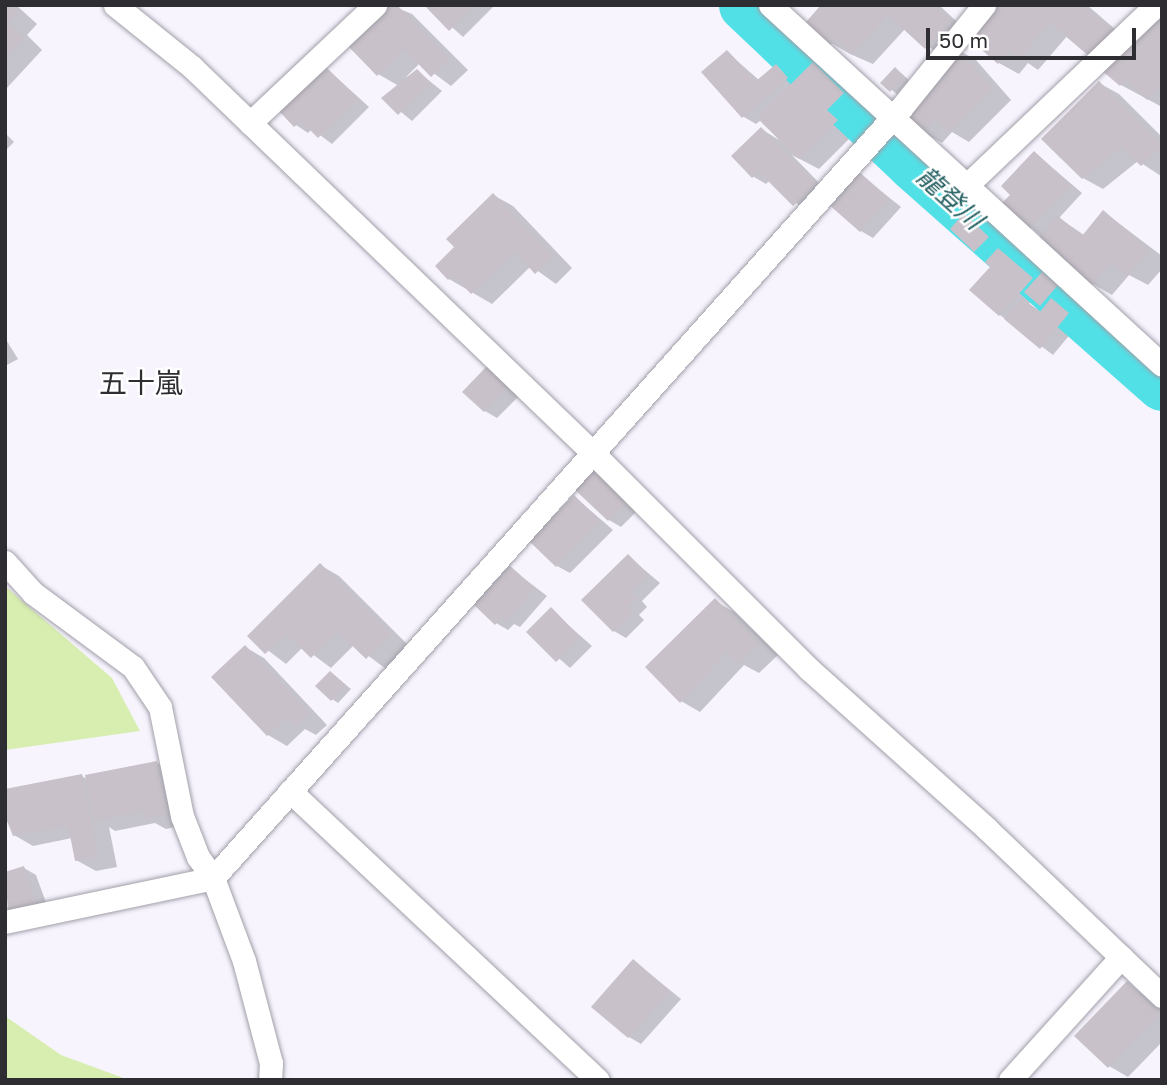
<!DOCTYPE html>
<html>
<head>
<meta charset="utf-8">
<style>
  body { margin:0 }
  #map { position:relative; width:1167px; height:1085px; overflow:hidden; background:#f7f4fe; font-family:"Golos Text","Noto Sans JP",sans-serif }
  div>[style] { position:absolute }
  .green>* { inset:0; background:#d8eeb0 }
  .shadow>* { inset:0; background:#0003 }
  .river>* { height:51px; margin:-25.5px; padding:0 25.5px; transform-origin:25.5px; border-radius:25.5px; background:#52e0e7 }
  .building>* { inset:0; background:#c8c1c9 }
  .roads { filter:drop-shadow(0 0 2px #a19fa8) drop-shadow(0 0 2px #a19fa8) }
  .minor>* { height:23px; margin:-11.5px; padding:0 11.5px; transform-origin:11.5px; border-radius:11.5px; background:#fff }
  span { translate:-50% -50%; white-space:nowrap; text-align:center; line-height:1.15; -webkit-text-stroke:5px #fff; paint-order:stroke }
  .water-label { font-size:26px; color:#235e61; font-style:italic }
  .quarter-label { font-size:28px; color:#2e2d31 }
  .frame { position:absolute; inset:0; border:7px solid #2e2d31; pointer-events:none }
  .scale { position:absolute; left:926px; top:28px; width:210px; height:32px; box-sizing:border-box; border:4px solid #2e2d31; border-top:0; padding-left:9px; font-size:21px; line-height:24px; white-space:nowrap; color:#2e2d31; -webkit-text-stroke:5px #fff; paint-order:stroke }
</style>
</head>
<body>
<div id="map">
  <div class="green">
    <i style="clip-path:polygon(5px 586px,112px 678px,140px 731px,5px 750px)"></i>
    <i style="clip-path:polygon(5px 1016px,61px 1055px,129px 1080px,5px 1080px)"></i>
  </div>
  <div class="shadow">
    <i style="clip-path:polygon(5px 5px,16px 5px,37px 24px,27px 35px,42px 50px,5px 90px)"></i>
    <i style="clip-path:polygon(390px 5px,412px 14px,468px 70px,451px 86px,420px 63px,405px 78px,417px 71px,442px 91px,412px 121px,384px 98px,399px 86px,378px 74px)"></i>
    <i style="clip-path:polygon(427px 5px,495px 5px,463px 37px)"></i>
    <i style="clip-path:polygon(823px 5px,939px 5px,969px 33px,955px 48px,976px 60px,1011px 100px,969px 142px,952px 132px,942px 143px,923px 132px,929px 93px,943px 78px,947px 60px,905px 29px,873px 64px,850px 54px,831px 43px)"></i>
    <i style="clip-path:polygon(1000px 5px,1087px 5px,1130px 42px,1162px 8px,1162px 107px,1121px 85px,1068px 35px,1038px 70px,1028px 63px,1019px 74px,999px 63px,971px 38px)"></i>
    <i style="clip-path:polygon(727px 52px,759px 80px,776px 66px,796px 81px,813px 64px,832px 75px,862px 105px,845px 122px,856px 132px,819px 169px,792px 155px,828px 192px,807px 212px,770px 180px,766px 184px,754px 177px,733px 156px,761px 129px,779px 140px,761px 120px,756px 124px,744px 117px,704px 72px)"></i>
    <i style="clip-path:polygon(324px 66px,369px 107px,332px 144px,312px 129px,308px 133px,296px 125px)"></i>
    <i style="clip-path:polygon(901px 73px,909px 80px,897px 94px,883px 83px)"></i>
    <i style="clip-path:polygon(1099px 83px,1119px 94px,1162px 137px,1161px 176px,1138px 161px,1103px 189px,1083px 178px)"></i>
    <i style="clip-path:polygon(5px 133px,14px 142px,5px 151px)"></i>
    <i style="clip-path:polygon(1035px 153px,1082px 193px,1059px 218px,1084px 235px,1104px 212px,1162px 256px,1162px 269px,1148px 285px,1129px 275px,1112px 295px,1093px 284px,1031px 227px,1012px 195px)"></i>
    <i style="clip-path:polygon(857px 172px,901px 207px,873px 238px,861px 231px)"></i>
    <i style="clip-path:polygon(493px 195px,513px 206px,572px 268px,556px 284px,531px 266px,492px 304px,449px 279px,457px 247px)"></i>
    <i style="clip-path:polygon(970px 219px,993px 241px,981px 254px,975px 251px)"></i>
    <i style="clip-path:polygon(evenodd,999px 250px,1037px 280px,1048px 277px,1063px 289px,1053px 301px,1081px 321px,1053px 355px,1000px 315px,993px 267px,999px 250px,1034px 298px,1046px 307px,1042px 312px,1029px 304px,1034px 298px)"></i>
    <i style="clip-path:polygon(5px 338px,18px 359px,5px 366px)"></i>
    <i style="clip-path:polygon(488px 369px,520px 395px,497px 418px,485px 411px)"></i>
    <i style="clip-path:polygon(594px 468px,640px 508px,621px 527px,609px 520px)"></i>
    <i style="clip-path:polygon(575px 497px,613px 530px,570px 573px,557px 566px)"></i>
    <i style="clip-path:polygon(628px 556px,660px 583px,642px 601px,647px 607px,639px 615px,644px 620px,626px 638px,614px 631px)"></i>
    <i style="clip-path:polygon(320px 565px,339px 576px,409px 646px,386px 669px,354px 645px,331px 668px,303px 647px,286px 664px,249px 636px)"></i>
    <i style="clip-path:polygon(509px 567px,547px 596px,520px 627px,514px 624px,508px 630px,496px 623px)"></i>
    <i style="clip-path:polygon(715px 601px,734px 612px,778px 655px,759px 673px,744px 665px,700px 712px,681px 701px)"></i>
    <i style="clip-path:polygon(551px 610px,592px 646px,570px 668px,529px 632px)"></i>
    <i style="clip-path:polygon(245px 647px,264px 658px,327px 725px,316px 735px,305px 729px,287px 746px,268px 735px)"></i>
    <i style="clip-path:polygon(331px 673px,351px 689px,338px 703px,332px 699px)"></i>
    <i style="clip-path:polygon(157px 763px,176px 774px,186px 825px,166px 829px,155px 823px,115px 831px,109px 827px,117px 867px,96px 871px,76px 860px,72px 838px,33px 846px,14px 835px,12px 824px,5px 820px,5px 791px,82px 776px,88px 780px)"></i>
    <i style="clip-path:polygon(24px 868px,36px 875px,48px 908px,10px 910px,5px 874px)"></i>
    <i style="clip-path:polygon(634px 961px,681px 999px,641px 1044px,629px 1037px)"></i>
    <i style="clip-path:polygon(1127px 983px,1162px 1008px,1162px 1042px,1128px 1077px,1109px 1066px)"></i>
  </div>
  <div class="river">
    <i style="left:744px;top:5px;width:233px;rotate:43.4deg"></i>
    <i style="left:913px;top:165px;width:332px;rotate:41.5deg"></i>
  </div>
  <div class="building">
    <i style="clip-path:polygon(5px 5px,19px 12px,9px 23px,24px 38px,5px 58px)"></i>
    <i style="clip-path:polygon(387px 5px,397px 5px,450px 59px,431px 77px,404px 49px,377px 76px,347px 45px)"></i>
    <i style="clip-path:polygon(424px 5px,475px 5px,449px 31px)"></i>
    <i style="clip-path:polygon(821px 5px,934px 5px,951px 21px,925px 49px,888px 15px,852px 54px,836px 39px,830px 45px,806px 22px)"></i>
    <i style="clip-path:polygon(998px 5px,1083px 5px,1113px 31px,1090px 57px,1050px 23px,1018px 60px,1009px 52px,998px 64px,969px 39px)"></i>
    <i style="clip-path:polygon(1162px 6px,1162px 84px,1147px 100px,1125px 80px,1120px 86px,1101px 70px)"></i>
    <i style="clip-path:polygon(957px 47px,993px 88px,949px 132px,935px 119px,922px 133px,900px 113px,941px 79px,933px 72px)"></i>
    <i style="clip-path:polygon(727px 50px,756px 81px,776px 64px,788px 78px,742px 118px,701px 72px)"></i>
    <i style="clip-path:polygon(813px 62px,844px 93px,827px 110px,838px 120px,799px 159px,757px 118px)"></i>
    <i style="clip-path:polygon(323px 64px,358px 99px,318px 138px,301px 121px,294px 127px,277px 109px)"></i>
    <i style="clip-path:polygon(895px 67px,904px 76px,890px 92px,880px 83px)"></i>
    <i style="clip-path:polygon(417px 69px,431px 83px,398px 115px,381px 98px)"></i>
    <i style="clip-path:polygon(1099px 81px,1162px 146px,1141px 166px,1122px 148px,1082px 179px,1041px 139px)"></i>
    <i style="clip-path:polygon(761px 127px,816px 184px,793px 206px,759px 172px,752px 178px,731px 156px)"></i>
    <i style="clip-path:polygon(1034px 151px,1071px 185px,1030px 229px,1002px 203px,1010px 195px,1001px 186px)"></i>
    <i style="clip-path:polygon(857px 170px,890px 199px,860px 232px,827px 203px)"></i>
    <i style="clip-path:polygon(493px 193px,554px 256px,535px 274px,515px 252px,471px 294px,453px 275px,448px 280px,435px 266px,454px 247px,446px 239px)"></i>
    <i style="clip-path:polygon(1103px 210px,1150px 250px,1128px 276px,1111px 262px,1092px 285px,1037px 240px,1058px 216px,1082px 236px)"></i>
    <i style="clip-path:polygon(964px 213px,989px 237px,974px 252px,950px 229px)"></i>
    <i style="clip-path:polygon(998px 248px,1033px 278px,999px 316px,969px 290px,990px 267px,985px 262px)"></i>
    <i style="clip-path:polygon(1042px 272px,1058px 285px,1040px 306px,1024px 292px)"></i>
    <i style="clip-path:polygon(1022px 298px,1040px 312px,1051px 298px,1069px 313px,1040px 349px,1004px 319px)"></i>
    <i style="clip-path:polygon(487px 366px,509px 386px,484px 412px,462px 392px)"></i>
    <i style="clip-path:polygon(594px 465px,629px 499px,608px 521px,572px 487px)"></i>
    <i style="clip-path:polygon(574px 495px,601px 522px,556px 567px,529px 541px)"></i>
    <i style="clip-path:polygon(628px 554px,649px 575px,630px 593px,636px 599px,628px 607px,633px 612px,613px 632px,581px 600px)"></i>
    <i style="clip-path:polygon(320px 563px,391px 634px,366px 659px,337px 631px,311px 658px,286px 634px,265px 654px,247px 636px)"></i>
    <i style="clip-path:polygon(509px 565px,535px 588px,506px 621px,502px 617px,495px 625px,473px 604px)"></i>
    <i style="clip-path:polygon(715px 598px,759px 644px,739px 664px,727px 652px,680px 703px,645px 667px)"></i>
    <i style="clip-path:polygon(551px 607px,581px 638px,556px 662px,526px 632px)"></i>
    <i style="clip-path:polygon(245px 645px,309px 713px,296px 725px,288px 717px,267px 736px,211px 677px)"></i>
    <i style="clip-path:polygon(330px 671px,346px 685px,331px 701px,315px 686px)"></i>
    <i style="clip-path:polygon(157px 761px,167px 815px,145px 819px,143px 811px,94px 821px,85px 775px)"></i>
    <i style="clip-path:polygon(82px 774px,98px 856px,75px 861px,68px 825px,13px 836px,5px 816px,5px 789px)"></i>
    <i style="clip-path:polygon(24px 866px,36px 901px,8px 911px,5px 872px)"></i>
    <i style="clip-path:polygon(633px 959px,670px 991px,628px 1038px,591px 1007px)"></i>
    <i style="clip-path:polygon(1127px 981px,1161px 1012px,1108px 1068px,1074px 1036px)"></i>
  </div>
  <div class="roads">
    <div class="minor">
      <i style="left:115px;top:5px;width:99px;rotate:38.8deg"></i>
      <i style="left:192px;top:67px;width:558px;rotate:43.91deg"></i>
      <i style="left:594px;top:454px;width:304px;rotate:45deg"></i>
      <i style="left:809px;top:669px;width:238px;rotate:41.9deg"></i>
      <i style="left:986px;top:828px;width:243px;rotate:43.7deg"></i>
      <i style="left:770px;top:5px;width:532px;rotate:42.56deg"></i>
      <i style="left:250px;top:123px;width:172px;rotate:-43.3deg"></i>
      <i style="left:965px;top:187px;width:264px;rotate:-43.6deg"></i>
      <i style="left:5px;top:562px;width:42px;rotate:47.9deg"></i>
      <i style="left:33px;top:593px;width:124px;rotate:36.5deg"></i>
      <i style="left:133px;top:667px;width:48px;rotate:56deg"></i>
      <i style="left:160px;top:707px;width:111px;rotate:78.6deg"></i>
      <i style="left:182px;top:816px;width:44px;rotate:68.7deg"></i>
      <i style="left:198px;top:857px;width:26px;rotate:54deg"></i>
      <i style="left:213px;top:878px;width:89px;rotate:69.5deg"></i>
      <i style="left:244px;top:961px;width:106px;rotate:75.2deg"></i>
      <i style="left:271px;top:1063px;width:17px;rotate:93deg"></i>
      <i style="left:290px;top:791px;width:422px;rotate:43.2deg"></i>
      <i style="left:5px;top:922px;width:213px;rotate:-11.9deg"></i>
      <i style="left:213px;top:878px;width:1033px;rotate:-48.22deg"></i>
      <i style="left:901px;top:108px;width:132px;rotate:-51.1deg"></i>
      <i style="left:1010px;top:1080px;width:166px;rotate:-47.9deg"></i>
    </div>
  </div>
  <div class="water-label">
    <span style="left:950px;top:198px;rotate:42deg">龍登川</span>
  </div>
  <div class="quarter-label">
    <span style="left:141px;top:383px">五十嵐</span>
  </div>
  <div class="frame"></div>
  <div class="scale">50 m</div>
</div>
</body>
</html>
